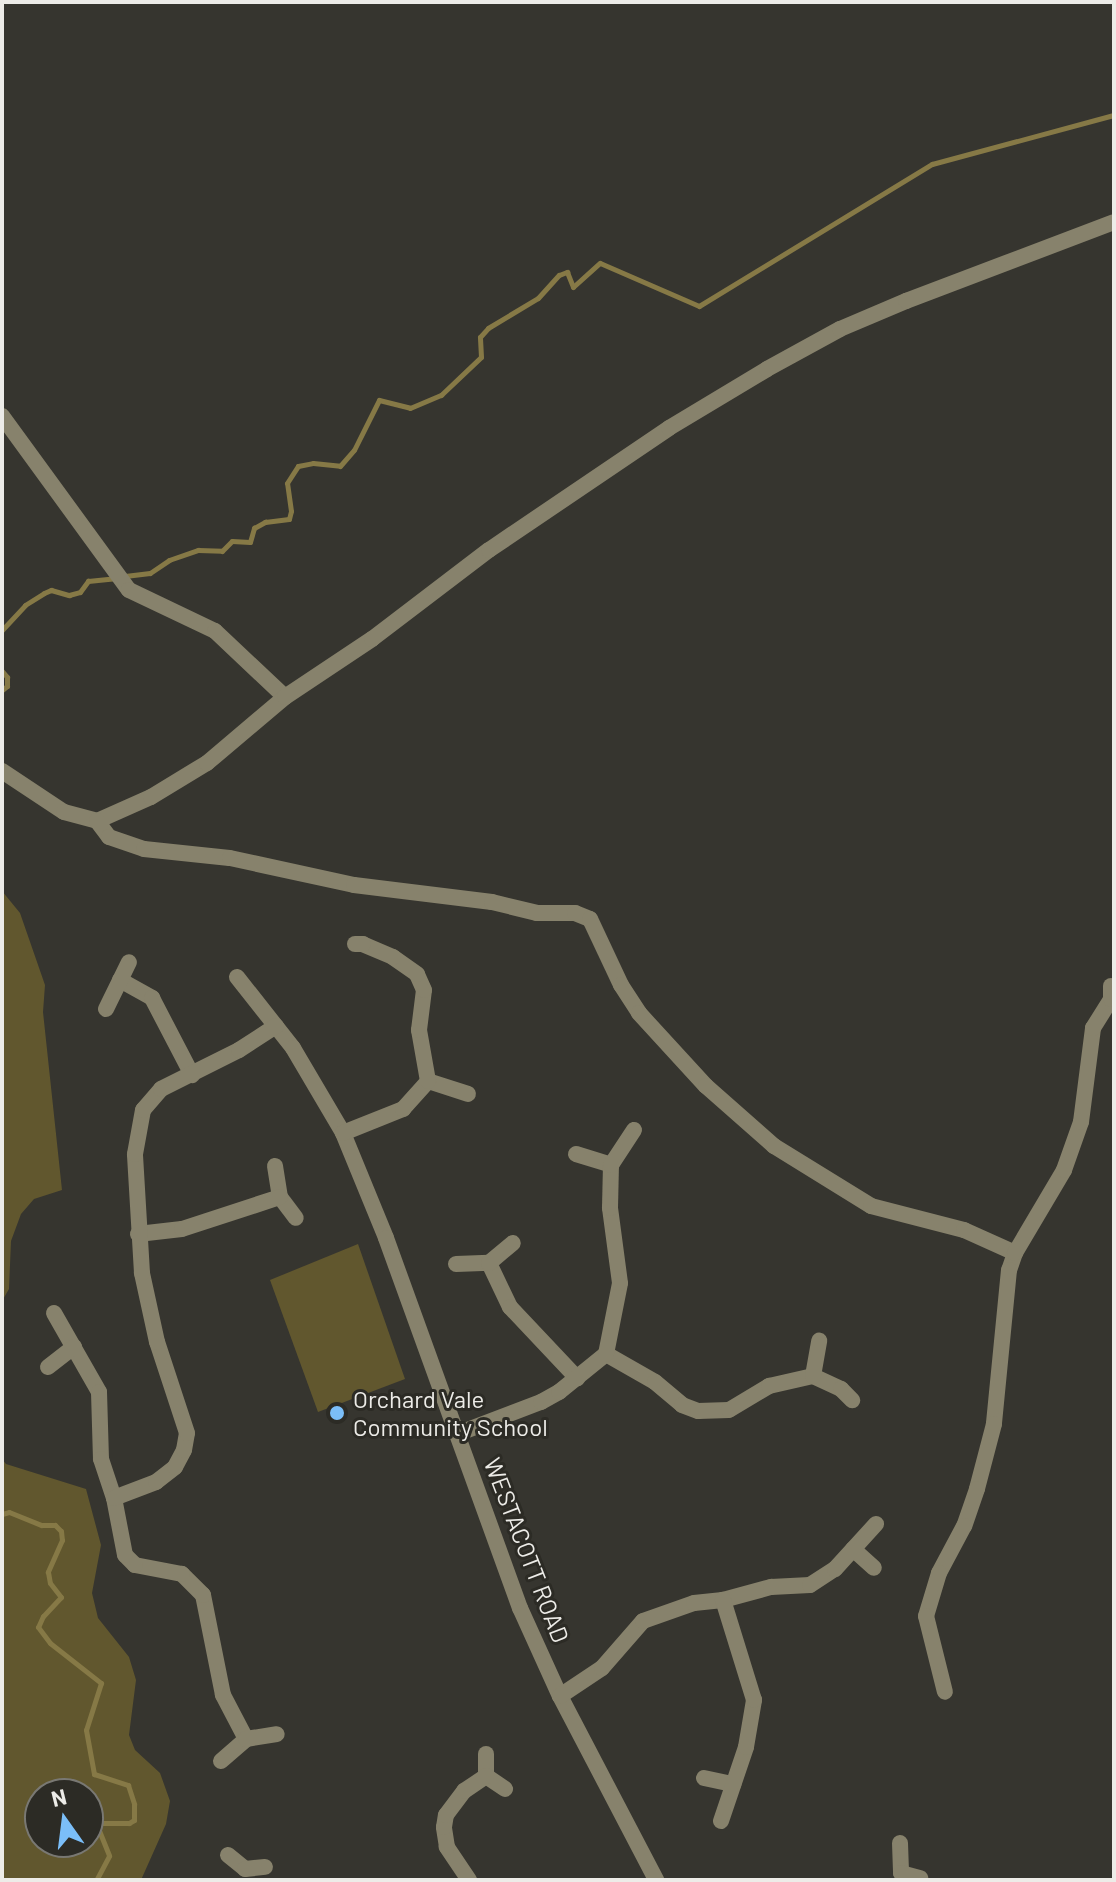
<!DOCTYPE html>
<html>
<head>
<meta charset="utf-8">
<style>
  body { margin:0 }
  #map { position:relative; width:1116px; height:1882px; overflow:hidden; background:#36352f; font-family:Barlow,sans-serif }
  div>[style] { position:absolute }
  .green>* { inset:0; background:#61572e }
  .stream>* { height:5px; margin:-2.5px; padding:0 2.5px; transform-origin:2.5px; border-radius:2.5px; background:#867946 }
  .minor>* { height:16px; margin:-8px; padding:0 8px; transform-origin:8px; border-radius:8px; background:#87826c }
  .dots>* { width:22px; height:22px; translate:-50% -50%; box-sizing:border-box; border:4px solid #2c2b25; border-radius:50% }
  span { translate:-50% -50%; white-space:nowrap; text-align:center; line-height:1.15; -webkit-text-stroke:6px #2c2b25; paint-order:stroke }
  .poi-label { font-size:24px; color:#edece8 }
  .left { translate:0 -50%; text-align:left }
  .street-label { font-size:24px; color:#edece8 }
  .frame { position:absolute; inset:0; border:4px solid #edece8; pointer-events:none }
  .north { position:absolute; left:24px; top:1778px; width:80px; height:80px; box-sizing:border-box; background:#2c2b25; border:2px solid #797873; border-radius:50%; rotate:346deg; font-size:22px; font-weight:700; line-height:32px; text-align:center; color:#edece8 }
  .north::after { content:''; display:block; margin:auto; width:28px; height:36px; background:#7bbef8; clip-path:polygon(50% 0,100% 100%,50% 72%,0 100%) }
</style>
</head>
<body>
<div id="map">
  <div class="green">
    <i style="clip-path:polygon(2px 891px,20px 913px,45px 985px,43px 1012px,62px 1190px,34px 1199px,21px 1214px,11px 1241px,9px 1289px,2px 1301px)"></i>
    <i style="clip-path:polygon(358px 1244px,405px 1379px,318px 1412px,270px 1280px)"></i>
    <i style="clip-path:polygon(evenodd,2px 1459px,6px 1464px,86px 1489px,101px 1545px,92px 1593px,98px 1618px,129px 1657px,136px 1680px,129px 1735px,135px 1750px,160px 1773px,170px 1801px,166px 1824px,141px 1880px,2px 1880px,2px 1459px,40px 1794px,88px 1794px,88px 1842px,40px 1842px,40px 1794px)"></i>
  </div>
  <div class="stream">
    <i style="left:125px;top:576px;width:25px;rotate:-7deg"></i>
    <i style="left:150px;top:573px;width:23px;rotate:-34deg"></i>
    <i style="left:169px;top:560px;width:31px;rotate:-19deg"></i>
    <i style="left:198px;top:550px;width:24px;rotate:2deg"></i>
    <i style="left:222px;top:551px;width:14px;rotate:-45deg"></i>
    <i style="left:232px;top:541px;width:18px;rotate:3deg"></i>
    <i style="left:250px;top:542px;width:15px;rotate:-74deg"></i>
    <i style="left:254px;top:528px;width:13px;rotate:-29deg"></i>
    <i style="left:265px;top:522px;width:24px;rotate:-7deg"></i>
    <i style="left:289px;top:519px;width:8px;rotate:-76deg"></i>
    <i style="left:291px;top:511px;width:28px;rotate:-98deg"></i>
    <i style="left:287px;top:483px;width:20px;rotate:-57deg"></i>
    <i style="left:298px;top:466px;width:15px;rotate:-11deg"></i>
    <i style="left:313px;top:463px;width:27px;rotate:6deg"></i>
    <i style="left:340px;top:466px;width:21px;rotate:-49deg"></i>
    <i style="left:354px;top:450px;width:56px;rotate:-63.4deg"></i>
    <i style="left:379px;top:400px;width:32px;rotate:14deg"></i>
    <i style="left:410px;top:408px;width:34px;rotate:-23deg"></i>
    <i style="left:441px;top:395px;width:55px;rotate:-43.5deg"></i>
    <i style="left:481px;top:357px;width:20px;rotate:-93deg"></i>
    <i style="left:480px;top:337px;width:12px;rotate:-48deg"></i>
    <i style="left:488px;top:328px;width:58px;rotate:-31deg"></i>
    <i style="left:538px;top:298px;width:31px;rotate:-48deg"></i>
    <i style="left:559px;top:275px;width:9px;rotate:-21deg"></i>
    <i style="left:567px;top:272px;width:16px;rotate:68deg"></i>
    <i style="left:573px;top:287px;width:36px;rotate:-42deg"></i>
    <i style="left:600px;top:263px;width:108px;rotate:23.5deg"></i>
    <i style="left:699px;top:306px;width:273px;rotate:-31.4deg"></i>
    <i style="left:932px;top:164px;width:188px;rotate:-15.1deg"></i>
    <i style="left:2px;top:630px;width:34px;rotate:-47deg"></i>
    <i style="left:25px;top:605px;width:22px;rotate:-32deg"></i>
    <i style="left:44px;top:593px;width:8px;rotate:-23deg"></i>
    <i style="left:51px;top:590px;width:19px;rotate:16deg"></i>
    <i style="left:69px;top:595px;width:11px;rotate:-15deg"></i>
    <i style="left:80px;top:592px;width:14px;rotate:-54deg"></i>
    <i style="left:88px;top:581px;width:27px;rotate:-6deg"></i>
    <i style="left:2px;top:671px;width:8px;rotate:50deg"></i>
    <i style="left:7px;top:677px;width:9px;rotate:90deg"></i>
    <i style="left:7px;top:686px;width:6px;rotate:141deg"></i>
    <i style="left:2px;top:1514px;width:7px;rotate:-16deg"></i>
    <i style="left:9px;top:1512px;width:35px;rotate:22deg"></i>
    <i style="left:42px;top:1525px;width:13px"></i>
    <i style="left:55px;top:1525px;width:8px;rotate:45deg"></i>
    <i style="left:61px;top:1531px;width:9px;rotate:84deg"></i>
    <i style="left:62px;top:1540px;width:35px;rotate:114deg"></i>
    <i style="left:48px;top:1572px;width:11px;rotate:80deg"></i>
    <i style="left:50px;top:1583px;width:18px;rotate:52deg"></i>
    <i style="left:61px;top:1597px;width:26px;rotate:133deg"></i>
    <i style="left:43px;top:1616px;width:12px;rotate:114deg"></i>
    <i style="left:38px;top:1627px;width:20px;rotate:53deg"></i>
    <i style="left:50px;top:1643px;width:65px;rotate:38.1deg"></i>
    <i style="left:101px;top:1683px;width:49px;rotate:107.7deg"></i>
    <i style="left:86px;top:1730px;width:45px;rotate:79.7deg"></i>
    <i style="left:94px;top:1774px;width:36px;rotate:18deg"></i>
    <i style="left:128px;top:1785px;width:20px;rotate:72deg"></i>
    <i style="left:134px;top:1804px;width:16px;rotate:90deg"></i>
    <i style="left:134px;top:1820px;width:6px;rotate:149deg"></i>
    <i style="left:129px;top:1823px;width:33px;rotate:180deg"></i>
    <i style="left:96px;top:1823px;width:35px;rotate:68deg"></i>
    <i style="left:109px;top:1856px;width:27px;rotate:118deg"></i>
  </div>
  <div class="minor">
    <i style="left:2px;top:416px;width:215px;rotate:53.9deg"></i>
    <i style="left:129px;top:590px;width:95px;rotate:25.5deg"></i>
    <i style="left:215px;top:631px;width:96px;rotate:43.3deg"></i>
    <i style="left:2px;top:771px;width:74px;rotate:33.5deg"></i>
    <i style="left:64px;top:812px;width:34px;rotate:15deg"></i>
    <i style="left:97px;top:821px;width:59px;rotate:-24deg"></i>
    <i style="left:151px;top:797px;width:66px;rotate:-31.3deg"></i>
    <i style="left:207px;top:763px;width:102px;rotate:-40.2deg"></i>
    <i style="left:285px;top:697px;width:105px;rotate:-33.7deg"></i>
    <i style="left:372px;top:639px;width:147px;rotate:-37.3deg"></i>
    <i style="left:489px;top:550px;width:217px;rotate:-34.1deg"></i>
    <i style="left:669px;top:428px;width:114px;rotate:-31deg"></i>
    <i style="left:767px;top:369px;width:83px;rotate:-28.7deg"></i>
    <i style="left:840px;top:329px;width:72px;rotate:-23deg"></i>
    <i style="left:906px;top:301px;width:222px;rotate:-20.8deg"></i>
    <i style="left:97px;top:821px;width:20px;rotate:53deg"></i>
    <i style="left:109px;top:837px;width:37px;rotate:19deg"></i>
    <i style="left:144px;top:849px;width:86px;rotate:6deg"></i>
    <i style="left:230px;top:858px;width:127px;rotate:12.3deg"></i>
    <i style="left:354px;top:885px;width:139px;rotate:7deg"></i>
    <i style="left:492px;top:902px;width:46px;rotate:13.7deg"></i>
    <i style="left:537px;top:913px;width:38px"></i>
    <i style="left:575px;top:913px;width:16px;rotate:22deg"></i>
    <i style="left:590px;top:919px;width:73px;rotate:64.8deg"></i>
    <i style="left:621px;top:985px;width:33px;rotate:57deg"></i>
    <i style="left:639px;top:1013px;width:99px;rotate:47.5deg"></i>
    <i style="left:706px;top:1086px;width:91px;rotate:41.4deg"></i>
    <i style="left:774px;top:1146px;width:114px;rotate:31.7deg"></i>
    <i style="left:871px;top:1206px;width:96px;rotate:14.5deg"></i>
    <i style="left:964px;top:1230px;width:56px;rotate:24.3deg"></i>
    <i style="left:1015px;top:1253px;width:18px;rotate:109deg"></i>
    <i style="left:1009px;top:1270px;width:155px;rotate:95.6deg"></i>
    <i style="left:994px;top:1424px;width:67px;rotate:104.7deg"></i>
    <i style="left:977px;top:1489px;width:39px;rotate:109deg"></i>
    <i style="left:964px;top:1526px;width:53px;rotate:118deg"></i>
    <i style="left:939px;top:1573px;width:45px;rotate:106.8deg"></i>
    <i style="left:926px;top:1616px;width:78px;rotate:76deg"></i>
    <i style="left:237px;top:977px;width:90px;rotate:51.7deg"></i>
    <i style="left:293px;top:1048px;width:99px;rotate:59.5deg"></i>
    <i style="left:343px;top:1133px;width:113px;rotate:67.7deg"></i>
    <i style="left:386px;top:1238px;width:394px;rotate:70.1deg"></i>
    <i style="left:520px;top:1608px;width:97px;rotate:65.6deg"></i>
    <i style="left:560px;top:1696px;width:208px;rotate:62.4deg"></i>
    <i style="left:120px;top:980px;width:37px;rotate:29deg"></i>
    <i style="left:152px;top:998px;width:87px;rotate:62.5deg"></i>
    <i style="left:106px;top:1009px;width:52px;rotate:-63.9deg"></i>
    <i style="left:428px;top:1081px;width:42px;rotate:18deg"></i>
    <i style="left:343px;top:1133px;width:65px;rotate:-21.8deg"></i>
    <i style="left:403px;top:1109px;width:38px;rotate:-48deg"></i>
    <i style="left:428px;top:1081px;width:52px;rotate:-100deg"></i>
    <i style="left:419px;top:1030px;width:40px;rotate:-82.9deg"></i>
    <i style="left:424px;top:990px;width:17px;rotate:-114deg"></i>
    <i style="left:417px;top:974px;width:29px;rotate:-145deg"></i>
    <i style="left:393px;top:957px;width:33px;rotate:-157deg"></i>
    <i style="left:363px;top:944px;width:8px;rotate:180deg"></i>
    <i style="left:576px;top:1154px;width:37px;rotate:17deg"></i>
    <i style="left:275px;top:1166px;width:31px;rotate:81deg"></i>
    <i style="left:280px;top:1197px;width:26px;rotate:53deg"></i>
    <i style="left:138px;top:1234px;width:44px;rotate:-6.5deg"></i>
    <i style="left:182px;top:1229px;width:103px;rotate:-18.1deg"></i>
    <i style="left:1015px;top:1253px;width:96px;rotate:-59.4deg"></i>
    <i style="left:1064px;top:1170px;width:51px;rotate:-70.5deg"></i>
    <i style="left:1081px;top:1122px;width:95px;rotate:-82.7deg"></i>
    <i style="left:1093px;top:1028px;width:34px;rotate:-58deg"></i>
    <i style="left:1111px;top:999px;width:13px;rotate:-90deg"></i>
    <i style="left:489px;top:1263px;width:49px;rotate:64.5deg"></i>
    <i style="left:510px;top:1307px;width:98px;rotate:46.7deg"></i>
    <i style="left:456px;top:1264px;width:33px;rotate:-2deg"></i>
    <i style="left:489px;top:1263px;width:31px;rotate:-40deg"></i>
    <i style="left:54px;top:1313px;width:91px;rotate:60.3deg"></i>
    <i style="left:99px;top:1392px;width:67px;rotate:88.3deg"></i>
    <i style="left:101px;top:1459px;width:41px;rotate:71.6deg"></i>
    <i style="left:606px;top:1354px;width:56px;rotate:29.7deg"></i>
    <i style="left:655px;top:1382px;width:35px;rotate:40deg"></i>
    <i style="left:682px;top:1405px;width:17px;rotate:21deg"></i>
    <i style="left:698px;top:1411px;width:31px;rotate:-2deg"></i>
    <i style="left:729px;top:1410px;width:47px;rotate:-31deg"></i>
    <i style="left:769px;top:1386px;width:45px;rotate:-12.8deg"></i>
    <i style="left:813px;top:1376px;width:31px;rotate:25deg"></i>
    <i style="left:841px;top:1389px;width:16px;rotate:45deg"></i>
    <i style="left:48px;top:1367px;width:33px;rotate:-38deg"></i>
    <i style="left:813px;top:1376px;width:36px;rotate:-80deg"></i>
    <i style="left:457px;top:1434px;width:90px;rotate:-20.9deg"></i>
    <i style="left:541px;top:1402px;width:21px;rotate:-29deg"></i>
    <i style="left:559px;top:1392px;width:60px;rotate:-39deg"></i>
    <i style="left:606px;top:1354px;width:72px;rotate:-78.8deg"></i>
    <i style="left:620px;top:1283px;width:76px;rotate:-97.6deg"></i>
    <i style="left:610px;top:1208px;width:43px;rotate:-88.7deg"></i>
    <i style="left:611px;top:1165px;width:42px;rotate:-56.7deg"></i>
    <i style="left:853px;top:1549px;width:28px;rotate:42deg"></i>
    <i style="left:560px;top:1696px;width:50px;rotate:-33.7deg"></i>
    <i style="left:602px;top:1668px;width:62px;rotate:-48.9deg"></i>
    <i style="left:643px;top:1621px;width:54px;rotate:-19.4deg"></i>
    <i style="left:694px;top:1603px;width:29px;rotate:-6deg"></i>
    <i style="left:723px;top:1600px;width:50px;rotate:-15.2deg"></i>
    <i style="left:771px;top:1587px;width:39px;rotate:-3deg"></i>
    <i style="left:810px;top:1585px;width:30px;rotate:-33deg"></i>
    <i style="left:835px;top:1569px;width:61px;rotate:-47.7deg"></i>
    <i style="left:246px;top:1739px;width:50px;rotate:-117.6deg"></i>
    <i style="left:223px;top:1695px;width:102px;rotate:-101.3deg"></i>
    <i style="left:203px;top:1595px;width:30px;rotate:-135deg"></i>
    <i style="left:182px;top:1574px;width:48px;rotate:-169.2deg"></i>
    <i style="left:135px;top:1565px;width:14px;rotate:-135deg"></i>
    <i style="left:125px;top:1555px;width:58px;rotate:-100.9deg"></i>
    <i style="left:114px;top:1498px;width:45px;rotate:-20.9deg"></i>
    <i style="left:156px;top:1482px;width:24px;rotate:-38deg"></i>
    <i style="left:175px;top:1467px;width:19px;rotate:-62deg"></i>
    <i style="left:184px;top:1450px;width:17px;rotate:-80deg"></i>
    <i style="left:187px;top:1433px;width:96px;rotate:-108.2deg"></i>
    <i style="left:157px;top:1342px;width:71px;rotate:-102.3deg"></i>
    <i style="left:142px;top:1273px;width:119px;rotate:-93.4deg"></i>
    <i style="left:135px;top:1154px;width:45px;rotate:-79.7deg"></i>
    <i style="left:143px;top:1110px;width:28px;rotate:-49deg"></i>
    <i style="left:161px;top:1089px;width:87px;rotate:-26.6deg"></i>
    <i style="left:239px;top:1050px;width:44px;rotate:-33deg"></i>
    <i style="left:486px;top:1754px;width:22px;rotate:90deg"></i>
    <i style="left:486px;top:1776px;width:23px;rotate:34deg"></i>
    <i style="left:221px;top:1761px;width:33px;rotate:-41deg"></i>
    <i style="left:246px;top:1739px;width:31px;rotate:-9deg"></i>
    <i style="left:704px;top:1778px;width:30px;rotate:12deg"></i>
    <i style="left:721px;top:1821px;width:78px;rotate:-71.3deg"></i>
    <i style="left:746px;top:1747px;width:48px;rotate:-80.3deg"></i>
    <i style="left:754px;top:1700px;width:105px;rotate:-107.2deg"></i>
    <i style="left:900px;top:1843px;width:30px;rotate:88deg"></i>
    <i style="left:901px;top:1873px;width:20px;rotate:15deg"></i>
    <i style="left:228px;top:1855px;width:22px;rotate:39deg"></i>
    <i style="left:245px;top:1869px;width:20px;rotate:-6deg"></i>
    <i style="left:469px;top:1880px;width:40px;rotate:-124deg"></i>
    <i style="left:447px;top:1847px;width:20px;rotate:-99deg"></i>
    <i style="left:444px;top:1827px;width:12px;rotate:-81deg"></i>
    <i style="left:446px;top:1815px;width:30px;rotate:-53deg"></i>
    <i style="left:464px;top:1791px;width:27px;rotate:-34deg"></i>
  </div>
  <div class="dots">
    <i style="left:337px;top:1413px;background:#7bbef8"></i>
  </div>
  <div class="poi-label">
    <span class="left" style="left:353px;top:1413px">Orchard Vale<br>Community School</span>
  </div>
  <div class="street-label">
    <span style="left:527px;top:1550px;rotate:69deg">WESTACOTT ROAD</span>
  </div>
  <div class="frame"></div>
  <div class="north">N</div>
</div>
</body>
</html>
